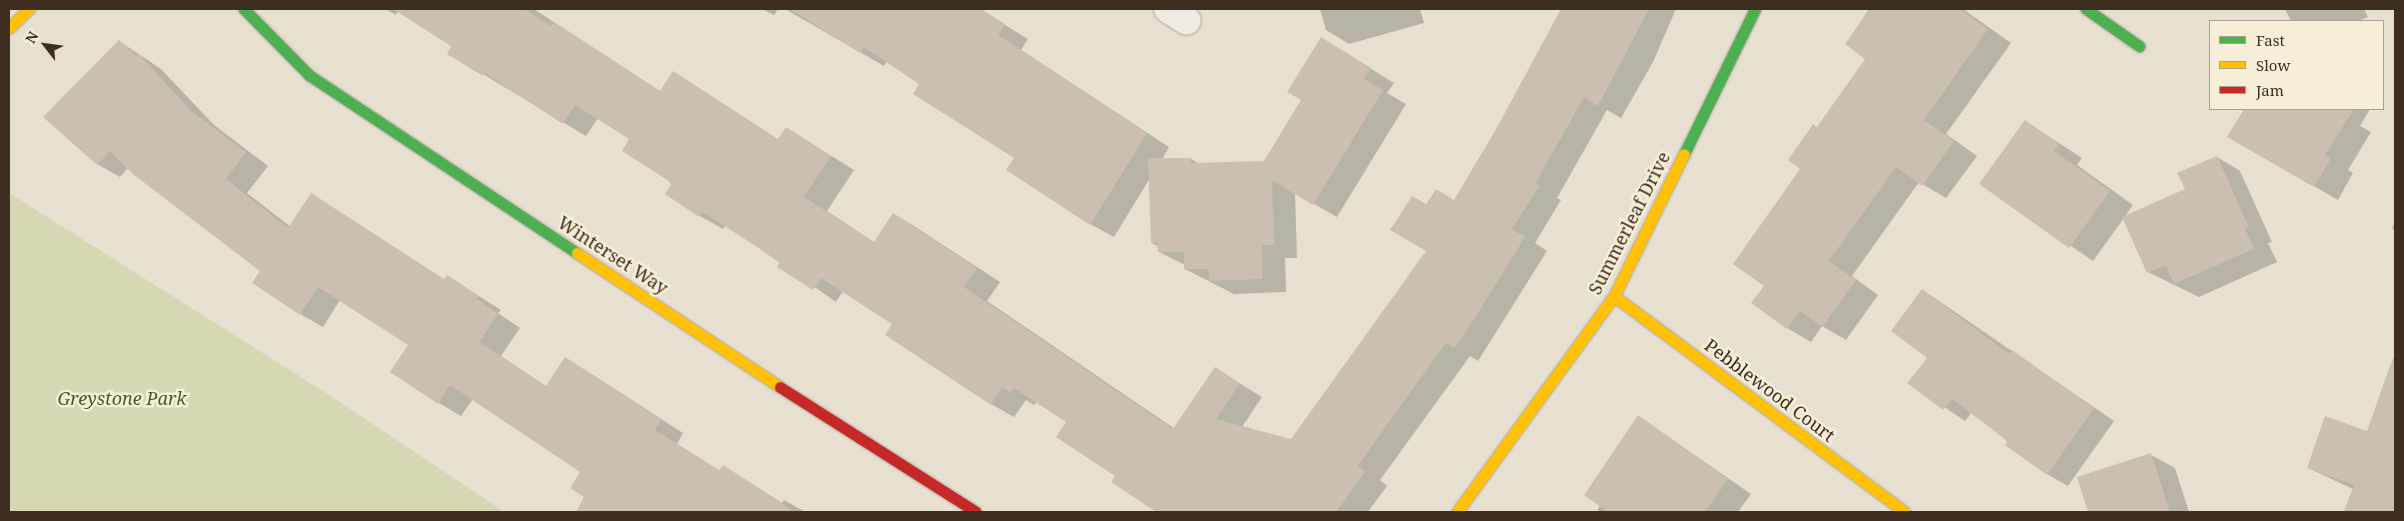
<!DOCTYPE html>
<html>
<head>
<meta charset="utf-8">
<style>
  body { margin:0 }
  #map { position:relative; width:2404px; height:521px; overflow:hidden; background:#e7e0d1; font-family:"Noto Serif",serif }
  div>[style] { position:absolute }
  .green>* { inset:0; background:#d6d7b3 }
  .shadow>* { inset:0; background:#0003 }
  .building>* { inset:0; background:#cbbfb2 }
  .roads { filter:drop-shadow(0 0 1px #ada599) drop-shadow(0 0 1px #ada599) }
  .street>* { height:28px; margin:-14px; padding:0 14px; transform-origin:14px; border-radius:14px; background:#efebe3 }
  .fast>* { height:11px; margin:-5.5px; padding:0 5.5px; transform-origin:5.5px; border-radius:5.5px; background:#4caf50 }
  .slow>* { height:11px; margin:-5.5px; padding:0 5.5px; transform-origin:5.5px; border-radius:5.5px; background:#ffc107 }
  .jam>* { height:11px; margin:-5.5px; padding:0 5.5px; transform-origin:5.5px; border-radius:5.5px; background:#c62828 }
  span { translate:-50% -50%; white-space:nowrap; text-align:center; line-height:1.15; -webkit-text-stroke:5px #f7eed8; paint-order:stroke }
  .street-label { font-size:18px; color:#3d2e20 }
  .park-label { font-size:18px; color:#4d5a26; font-style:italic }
  .frame { position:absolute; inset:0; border:10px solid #3d2e20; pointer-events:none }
  .legend { position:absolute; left:2209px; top:20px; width:175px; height:90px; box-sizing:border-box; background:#f7eed8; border:1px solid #ada18e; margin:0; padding:6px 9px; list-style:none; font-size:15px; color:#3d2e20 }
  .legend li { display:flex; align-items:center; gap:10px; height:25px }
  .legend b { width:25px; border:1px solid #ada18e }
  .north { position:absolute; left:20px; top:20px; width:50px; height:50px; -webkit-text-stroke:4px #f7eed8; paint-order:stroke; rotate:300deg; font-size:14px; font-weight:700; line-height:20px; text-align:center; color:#3d2e20 }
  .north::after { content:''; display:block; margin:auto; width:18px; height:22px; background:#3d2e20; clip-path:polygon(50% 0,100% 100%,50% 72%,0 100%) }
</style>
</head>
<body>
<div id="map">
  <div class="green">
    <i style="clip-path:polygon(9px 193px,323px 391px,503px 511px,9px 512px)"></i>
  </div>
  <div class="shadow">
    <i style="clip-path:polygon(385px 9px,534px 9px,661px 92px,674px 73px,779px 140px,787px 128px,854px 170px,827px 211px,875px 243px,894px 214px,917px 228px,1000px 282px,987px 301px,1175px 429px,1215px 368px,1262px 397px,1242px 427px,1292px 441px,1428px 251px,1427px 206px,1454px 201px,1497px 132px,1561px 9px,1676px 9px,1653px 62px,1621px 118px,1607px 110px,1557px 198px,1561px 200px,1535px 243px,1547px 251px,1478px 361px,1470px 356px,1380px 480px,1387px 486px,1368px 512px,1158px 512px,1112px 482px,1117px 475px,1068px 421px,1037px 402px,1034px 405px,1026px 400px,1014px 417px,991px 404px,894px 324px,843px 291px,836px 302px,726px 225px,723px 229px,700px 216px,631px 139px,598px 118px,586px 136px,448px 53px,453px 46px,398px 11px,396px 15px)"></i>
    <i style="clip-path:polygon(762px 9px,778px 9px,774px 15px)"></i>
    <i style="clip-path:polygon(785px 9px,979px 9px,1028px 39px,1021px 50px,1169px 147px,1162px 159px,1191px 159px,1200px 164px,1265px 163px,1344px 52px,1394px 83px,1387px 93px,1406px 104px,1337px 217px,1295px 193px,1297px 258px,1285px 258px,1286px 292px,1234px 294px,1185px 269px,1185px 265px,1159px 252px,1159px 247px,1152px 243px,1150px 178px,1114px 237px,1090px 224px,1015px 157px,921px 84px,887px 61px,884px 66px)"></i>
    <i style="clip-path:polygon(1320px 9px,1420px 9px,1424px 23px,1349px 44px,1326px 30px)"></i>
    <i style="clip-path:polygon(1869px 9px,1963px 9px,2011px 43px,1946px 134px,1977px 156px,1946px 198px,1919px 182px,1852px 276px,1878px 295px,1846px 340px,1822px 326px,1811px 342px,1787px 328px,1765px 286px,1817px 129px,1867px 59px,1846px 44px)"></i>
    <i style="clip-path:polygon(2285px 9px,2364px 9px,2368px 17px,2358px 21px,2291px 21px)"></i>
    <i style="clip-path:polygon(119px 41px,161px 69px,214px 125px,268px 166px,247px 193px,291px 227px,312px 195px,445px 280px,448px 277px,501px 310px,498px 313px,520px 328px,501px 356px,547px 387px,588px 372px,683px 433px,677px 444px,720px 471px,724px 466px,782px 503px,784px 500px,805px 512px,592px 512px,581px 505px,586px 497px,582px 471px,473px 399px,461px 416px,439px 403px,409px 345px,340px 300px,323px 327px,300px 314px,261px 271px,128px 168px,120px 177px,97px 164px)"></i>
    <i style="clip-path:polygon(2246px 109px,2370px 109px,2360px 126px,2371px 132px,2348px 170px,2353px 173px,2338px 200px,2229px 137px)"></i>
    <i style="clip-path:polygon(2025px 121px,2082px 158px,2077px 165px,2133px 205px,2124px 218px,2187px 190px,2217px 157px,2240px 171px,2272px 242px,2268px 243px,2277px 262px,2199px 297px,2148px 272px,2124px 218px,2093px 261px,1981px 184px)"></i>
    <i style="clip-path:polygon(2395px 219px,2395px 231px,2392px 229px)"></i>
    <i style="clip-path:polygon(1923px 290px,2114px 421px,2068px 486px,2047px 474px,1972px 412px,1965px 421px,1909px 383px,1928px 357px)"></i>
    <i style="clip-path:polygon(2395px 354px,2395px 512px,2344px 512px,2353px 489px,2308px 468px,2367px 433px)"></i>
    <i style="clip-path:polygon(1638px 416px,1751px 494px,1738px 512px,1597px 512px)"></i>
    <i style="clip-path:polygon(2151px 455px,2175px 468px,2189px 512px,2089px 512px,2078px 478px)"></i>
  </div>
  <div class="building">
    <i style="clip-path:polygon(393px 9px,524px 9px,551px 26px,554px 22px,660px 91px,673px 71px,778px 139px,786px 127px,831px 156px,804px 197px,874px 242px,893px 213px,977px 268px,964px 287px,1173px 429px,1215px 367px,1240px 383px,1216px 419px,1291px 439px,1426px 251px,1390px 230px,1412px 196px,1426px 204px,1436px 189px,1454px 200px,1495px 131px,1561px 9px,1649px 9px,1598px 106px,1584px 97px,1535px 184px,1539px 186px,1512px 229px,1525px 237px,1473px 321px,1454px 348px,1446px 343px,1398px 409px,1358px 466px,1365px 472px,1336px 512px,1156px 512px,1111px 482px,1115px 476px,1056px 437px,1066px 422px,1014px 388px,1011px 393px,1002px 387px,991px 405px,885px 335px,892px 324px,821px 278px,813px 290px,777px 267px,780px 262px,703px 212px,699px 217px,665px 194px,672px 183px,622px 151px,629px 139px,575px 105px,563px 124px,485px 73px,483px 76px,447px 54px,451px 46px)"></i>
    <i style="clip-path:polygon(790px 9px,981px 9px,1005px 24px,998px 35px,1147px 133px,1090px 225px,1006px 170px,1014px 158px,913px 94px,919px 84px,864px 47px,860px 53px)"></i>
    <i style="clip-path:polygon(1870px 9px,1960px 9px,1988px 29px,1924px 120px,1954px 141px,1922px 186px,1896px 167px,1829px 261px,1856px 280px,1822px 327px,1800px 311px,1787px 329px,1751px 303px,1764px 286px,1733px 264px,1800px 169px,1788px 160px,1813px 124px,1817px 127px,1865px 59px,1845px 44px)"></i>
    <i style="clip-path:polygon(1321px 37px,1371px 68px,1364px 79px,1383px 90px,1313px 205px,1272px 180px,1274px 245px,1262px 245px,1263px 279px,1209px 281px,1208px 269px,1184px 269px,1184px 252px,1158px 252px,1157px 243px,1151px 243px,1148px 158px,1191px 158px,1191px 163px,1264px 161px,1301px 100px,1287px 92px)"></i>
    <i style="clip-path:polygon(119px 40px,136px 56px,139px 54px,191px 111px,246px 152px,226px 179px,288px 228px,311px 193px,444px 279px,447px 275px,479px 296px,477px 299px,498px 314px,479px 342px,546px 386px,565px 357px,662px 419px,655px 430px,719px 470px,723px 465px,795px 512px,576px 512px,584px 497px,570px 488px,580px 472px,450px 385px,438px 404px,390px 372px,408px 345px,318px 287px,300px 315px,252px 283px,260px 271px,134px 175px,110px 151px,97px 165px,43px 117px)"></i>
    <i style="clip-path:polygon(2244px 109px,2354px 109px,2325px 155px,2331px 158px,2314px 187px,2227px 137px)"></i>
    <i style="clip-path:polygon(2025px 120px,2059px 144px,2054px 151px,2110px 191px,2069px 248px,1979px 184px)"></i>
    <i style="clip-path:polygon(2217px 156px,2249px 228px,2245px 229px,2254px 249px,2174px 284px,2166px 265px,2147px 273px,2122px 217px,2185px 189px,2177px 173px)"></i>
    <i style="clip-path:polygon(1922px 289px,2009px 354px,2012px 350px,2094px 408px,2047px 475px,2005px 445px,2008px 441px,1952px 399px,1943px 410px,1907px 383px,1927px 358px,1891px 331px)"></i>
    <i style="clip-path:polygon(2391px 363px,2395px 364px,2395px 512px,2344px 512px,2354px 485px,2307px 468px,2325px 416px,2367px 431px)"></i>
    <i style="clip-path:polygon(1638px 415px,1728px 479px,1705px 512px,1608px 512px,1584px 495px)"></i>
    <i style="clip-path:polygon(2151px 453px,2170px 512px,2088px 512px,2077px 477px)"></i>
  </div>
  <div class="roads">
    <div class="street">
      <i style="left:1168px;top:9px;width:22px;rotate:32deg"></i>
    </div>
    <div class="fast">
      <i style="left:244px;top:9px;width:93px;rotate:45.4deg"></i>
      <i style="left:309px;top:75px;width:322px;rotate:33.6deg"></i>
      <i style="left:2086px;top:9px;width:65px;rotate:34.9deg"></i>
      <i style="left:1684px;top:154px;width:161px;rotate:-63.9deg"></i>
    </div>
    <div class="slow">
      <i style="left:9px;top:28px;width:28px;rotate:-44deg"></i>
      <i style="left:577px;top:253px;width:243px;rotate:33.4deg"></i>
      <i style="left:1614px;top:296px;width:362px;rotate:36.6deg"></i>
      <i style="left:1457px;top:512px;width:267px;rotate:-54deg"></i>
      <i style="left:1614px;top:296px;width:158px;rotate:-63.8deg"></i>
    </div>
    <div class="jam">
      <i style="left:780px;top:387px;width:232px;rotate:32.5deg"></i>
    </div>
  </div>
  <div class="street-label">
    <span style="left:1629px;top:223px;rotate:-63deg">Summerleaf Drive</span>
    <span style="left:613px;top:255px;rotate:33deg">Winterset Way</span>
    <span style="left:1770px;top:390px;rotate:37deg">Pebblewood Court</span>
  </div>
  <div class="park-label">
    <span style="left:122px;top:398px">Greystone Park</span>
  </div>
  <div class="frame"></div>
  <ul class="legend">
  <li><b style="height:6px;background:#4caf50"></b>Fast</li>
  <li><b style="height:6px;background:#ffc107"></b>Slow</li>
  <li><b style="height:6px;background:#c62828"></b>Jam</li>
  </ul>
  <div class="north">N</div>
</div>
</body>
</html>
